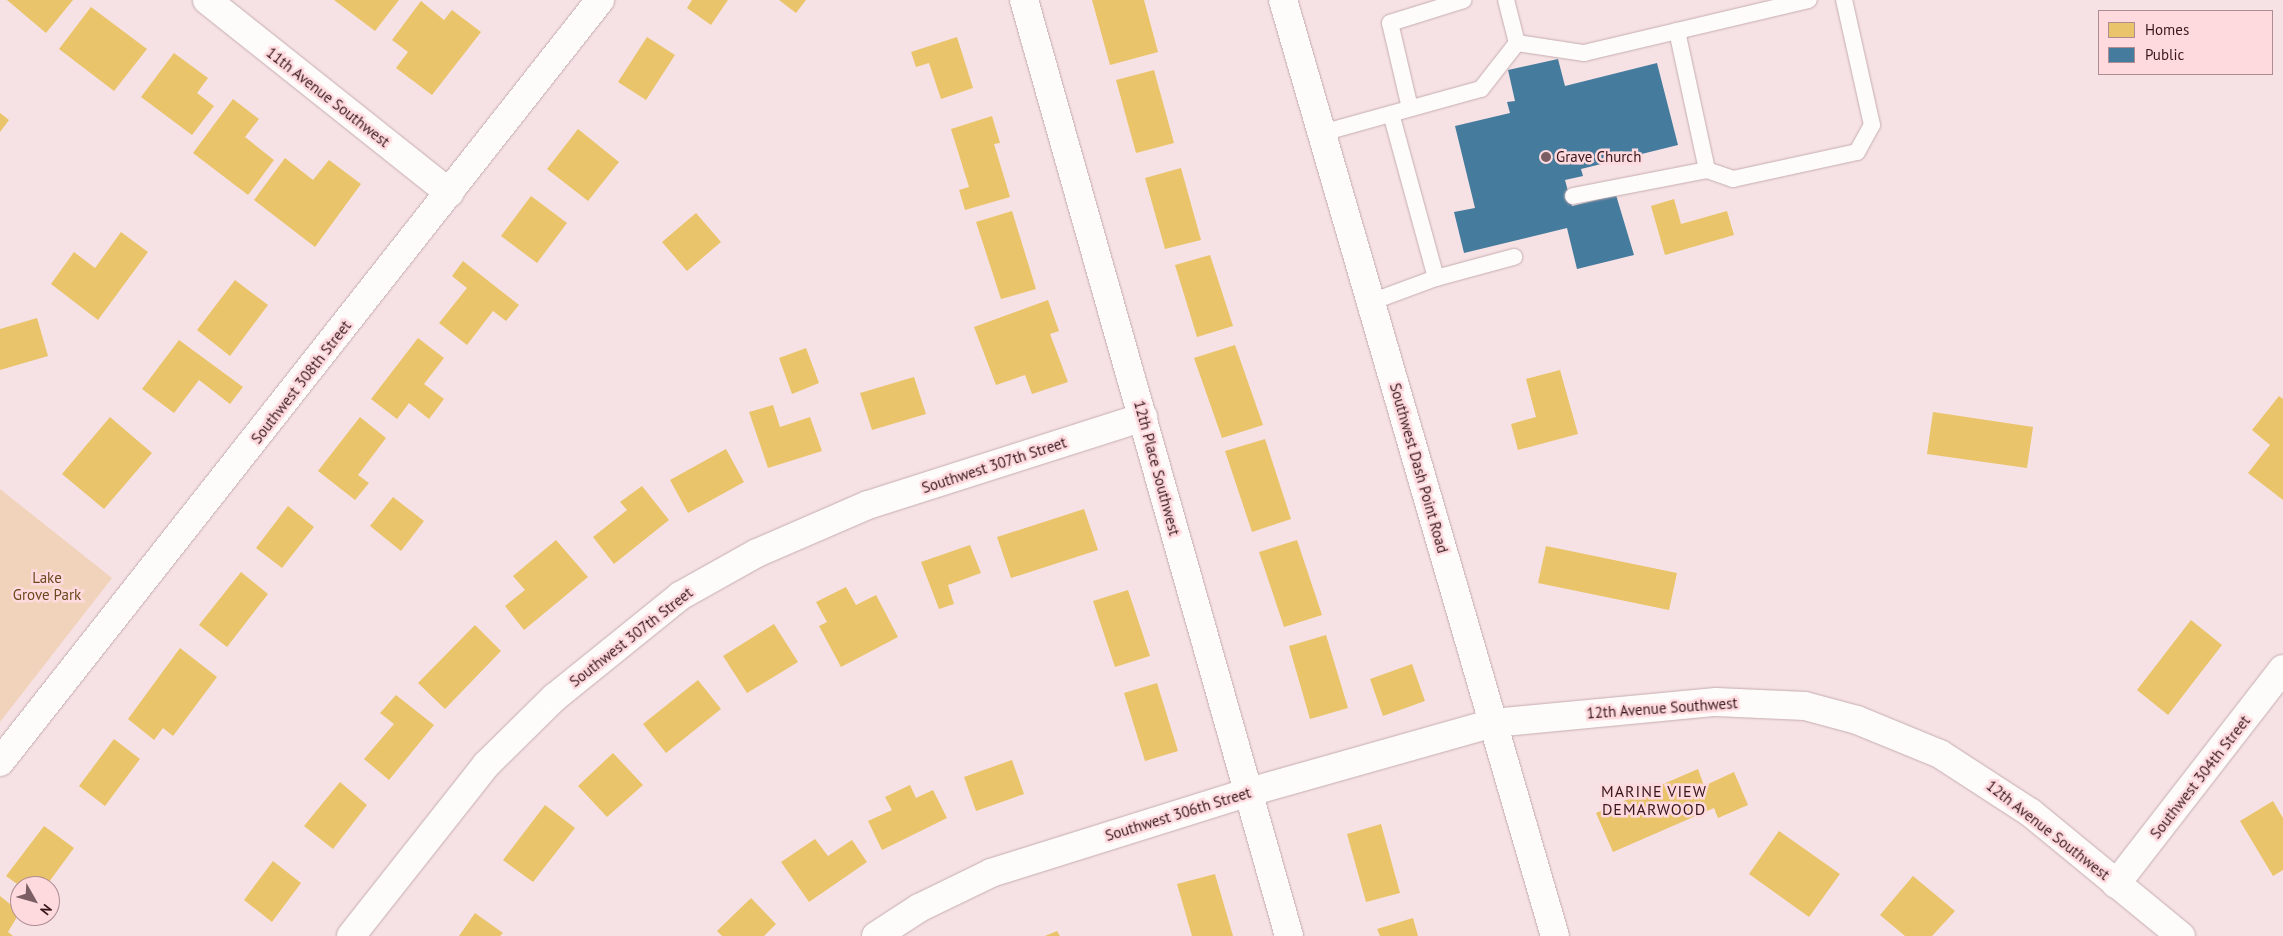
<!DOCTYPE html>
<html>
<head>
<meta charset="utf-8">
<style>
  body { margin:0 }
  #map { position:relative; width:2283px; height:936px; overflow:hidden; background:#f6e2e4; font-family:"PT Sans",sans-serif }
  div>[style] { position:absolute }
  .green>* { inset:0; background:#f1d3bb }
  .homes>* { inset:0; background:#e9c46a }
  .public>* { inset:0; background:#457b9d }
  .roads { filter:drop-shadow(0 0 1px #c5adb0) drop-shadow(0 0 1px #c5adb0) }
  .service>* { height:16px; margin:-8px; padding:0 8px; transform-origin:8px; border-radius:8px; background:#fefbfb }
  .minor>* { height:28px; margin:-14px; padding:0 14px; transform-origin:14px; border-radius:14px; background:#fefbfb }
  .tertiary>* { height:28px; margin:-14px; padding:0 14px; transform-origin:14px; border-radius:14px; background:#fefbfb }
  .secondary>* { height:28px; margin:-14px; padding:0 14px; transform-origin:14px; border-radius:14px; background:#fefbfb }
  .dots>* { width:14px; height:14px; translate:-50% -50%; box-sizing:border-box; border:2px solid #fedade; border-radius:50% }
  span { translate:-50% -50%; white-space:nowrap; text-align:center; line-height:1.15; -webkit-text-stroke:5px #fedade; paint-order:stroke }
  .street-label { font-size:15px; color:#38171d }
  .poi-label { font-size:15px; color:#38171d }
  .left { translate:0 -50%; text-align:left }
  .park-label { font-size:15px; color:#6a491e }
  .neighbourhood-label { font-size:16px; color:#38171d; letter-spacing:1px }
  .legend { position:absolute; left:2098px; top:10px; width:175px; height:65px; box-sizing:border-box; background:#fedade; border:1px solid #af8c91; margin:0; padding:6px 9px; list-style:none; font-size:15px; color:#38171d }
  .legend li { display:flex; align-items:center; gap:10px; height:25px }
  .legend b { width:25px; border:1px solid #af8c91 }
  .north { position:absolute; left:10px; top:876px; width:50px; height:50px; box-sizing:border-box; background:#fedade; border:1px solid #af8c91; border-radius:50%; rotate:128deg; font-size:14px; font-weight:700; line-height:20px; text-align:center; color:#38171d }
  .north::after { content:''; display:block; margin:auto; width:18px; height:22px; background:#7a5e63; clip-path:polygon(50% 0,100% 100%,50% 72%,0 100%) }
</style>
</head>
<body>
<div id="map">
  <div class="green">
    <i style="clip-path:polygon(0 489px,112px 578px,0 722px)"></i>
  </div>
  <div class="homes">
    <i style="clip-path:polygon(7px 0,73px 0,46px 33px)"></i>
    <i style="clip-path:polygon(334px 0,399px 0,375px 31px)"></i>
    <i style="clip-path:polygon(692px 0,728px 0,711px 25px,687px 8px)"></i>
    <i style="clip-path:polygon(779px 0,806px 0,796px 13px)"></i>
    <i style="clip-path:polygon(1092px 0,1144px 0,1158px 52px,1110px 65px)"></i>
    <i style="clip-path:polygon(421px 1px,444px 20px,452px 10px,481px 32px,432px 95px,396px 68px,408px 52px,392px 40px)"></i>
    <i style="clip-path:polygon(91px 7px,147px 49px,114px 91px,59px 49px)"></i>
    <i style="clip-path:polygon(647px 37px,675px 55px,646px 100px,618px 82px)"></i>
    <i style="clip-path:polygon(957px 37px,973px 88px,941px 99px,929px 63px,916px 67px,911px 52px)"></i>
    <i style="clip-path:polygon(174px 53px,208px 78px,197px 93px,214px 106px,192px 135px,141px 97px)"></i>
    <i style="clip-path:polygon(1154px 70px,1174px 143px,1136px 153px,1116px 80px)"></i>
    <i style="clip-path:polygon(233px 99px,259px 119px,245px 137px,274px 160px,248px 195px,193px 153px)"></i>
    <i style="clip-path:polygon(0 113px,9px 120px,0 132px)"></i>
    <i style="clip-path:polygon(992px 116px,1000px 143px,994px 144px,1010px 197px,965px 210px,959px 190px,969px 187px,951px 129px)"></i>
    <i style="clip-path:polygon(578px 129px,619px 162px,588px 201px,547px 169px)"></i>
    <i style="clip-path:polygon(285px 158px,313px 180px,329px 160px,361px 184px,315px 247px,254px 200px)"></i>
    <i style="clip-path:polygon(1181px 168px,1201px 240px,1165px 249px,1145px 178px)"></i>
    <i style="clip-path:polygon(531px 196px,567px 223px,537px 263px,501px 236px)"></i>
    <i style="clip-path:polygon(1674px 199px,1681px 224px,1727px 211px,1734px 235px,1665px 255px,1651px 206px)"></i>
    <i style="clip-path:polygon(1012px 211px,1036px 289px,1001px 299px,976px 222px)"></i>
    <i style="clip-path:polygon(696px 213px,721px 242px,687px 271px,662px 242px)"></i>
    <i style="clip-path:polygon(121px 232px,148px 252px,98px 320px,51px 284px,74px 252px,95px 268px)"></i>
    <i style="clip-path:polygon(1210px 255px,1233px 326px,1197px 337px,1175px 265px)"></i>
    <i style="clip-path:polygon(463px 261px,519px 305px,506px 321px,493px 311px,467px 345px,439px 323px,467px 288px,452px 276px)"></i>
    <i style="clip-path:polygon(235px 280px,268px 305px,230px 356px,197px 330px)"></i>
    <i style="clip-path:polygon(1048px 300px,1059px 331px,1050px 334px,1068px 382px,1032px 394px,1025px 375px,996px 385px,974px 327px)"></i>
    <i style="clip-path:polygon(37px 318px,48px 356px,0 370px,0 329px)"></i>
    <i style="clip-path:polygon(418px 338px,444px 358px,424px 384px,444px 399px,429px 419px,409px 403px,397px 419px,371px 399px)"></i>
    <i style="clip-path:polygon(179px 340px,243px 387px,230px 404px,199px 380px,174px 413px,142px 389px)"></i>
    <i style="clip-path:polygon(1235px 345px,1263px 425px,1222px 438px,1194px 358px)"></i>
    <i style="clip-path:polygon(806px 348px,819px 383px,792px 394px,779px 358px)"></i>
    <i style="clip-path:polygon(1560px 370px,1578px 434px,1518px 450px,1511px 424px,1536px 417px,1526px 379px)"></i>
    <i style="clip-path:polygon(914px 377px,926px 414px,872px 430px,860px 393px)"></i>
    <i style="clip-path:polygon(2279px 396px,2283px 399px,2283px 500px,2248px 473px,2270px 445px,2252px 430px)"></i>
    <i style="clip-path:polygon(773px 405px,780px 427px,810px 417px,822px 451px,768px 468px,749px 412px)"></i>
    <i style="clip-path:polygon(1933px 412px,2033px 427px,2027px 468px,1927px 454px)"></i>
    <i style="clip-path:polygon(110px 417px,152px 453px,104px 509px,62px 474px)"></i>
    <i style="clip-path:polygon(360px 417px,386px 438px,358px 475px,369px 483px,355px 500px,318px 471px)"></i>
    <i style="clip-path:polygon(1265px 439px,1291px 519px,1252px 532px,1225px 451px)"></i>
    <i style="clip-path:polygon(726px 449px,744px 482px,688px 513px,670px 480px)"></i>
    <i style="clip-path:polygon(642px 486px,669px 520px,614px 564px,593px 537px,627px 510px,620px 502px)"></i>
    <i style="clip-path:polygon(393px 497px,424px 521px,401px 551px,370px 526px)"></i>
    <i style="clip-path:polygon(288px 506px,314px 527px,282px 568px,256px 548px)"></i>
    <i style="clip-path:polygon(1084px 509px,1098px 550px,1011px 578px,997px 537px)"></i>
    <i style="clip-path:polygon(556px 540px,588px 577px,524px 630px,505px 606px,525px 590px,513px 576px)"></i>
    <i style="clip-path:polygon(1297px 540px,1322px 615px,1284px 627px,1259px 552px)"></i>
    <i style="clip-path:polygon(970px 545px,981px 573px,948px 585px,954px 604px,939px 609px,921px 562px)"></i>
    <i style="clip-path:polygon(1546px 546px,1677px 573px,1669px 610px,1538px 583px)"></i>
    <i style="clip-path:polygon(241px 572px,268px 594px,227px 647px,199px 625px)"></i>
    <i style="clip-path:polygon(846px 587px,856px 605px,876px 595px,898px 637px,841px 667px,819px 626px,827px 622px,816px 602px)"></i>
    <i style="clip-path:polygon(1128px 590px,1150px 656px,1115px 667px,1093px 601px)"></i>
    <i style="clip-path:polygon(2191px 620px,2222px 645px,2168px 715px,2137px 690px)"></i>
    <i style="clip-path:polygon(774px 624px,798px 662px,747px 693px,723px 656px)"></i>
    <i style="clip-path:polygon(475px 625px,501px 651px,445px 709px,418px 683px)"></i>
    <i style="clip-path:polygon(1326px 635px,1348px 708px,1310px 719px,1289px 646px)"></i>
    <i style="clip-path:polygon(180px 648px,217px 677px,173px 736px,163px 728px,154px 740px,128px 719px)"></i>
    <i style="clip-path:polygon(1412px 664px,1425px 701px,1383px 716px,1370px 679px)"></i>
    <i style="clip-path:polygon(698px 680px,721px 709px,666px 753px,643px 724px)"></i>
    <i style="clip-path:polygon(1157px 683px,1178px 751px,1145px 761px,1124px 693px)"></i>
    <i style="clip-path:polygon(396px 695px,434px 725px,389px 780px,364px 759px,394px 724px,380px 713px)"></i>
    <i style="clip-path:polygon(114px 739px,140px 759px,105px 806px,79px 786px)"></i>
    <i style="clip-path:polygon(613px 753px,643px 785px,607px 817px,578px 786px)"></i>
    <i style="clip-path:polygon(1012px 760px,1024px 794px,976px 811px,964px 777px)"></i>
    <i style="clip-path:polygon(1698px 769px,1704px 786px,1734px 772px,1748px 805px,1718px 818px,1714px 808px,1613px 852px,1596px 813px)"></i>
    <i style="clip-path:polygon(340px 782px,367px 805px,333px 849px,304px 826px)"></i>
    <i style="clip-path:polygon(910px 785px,916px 798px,933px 790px,947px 818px,882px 850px,868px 821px,892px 810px,885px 797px)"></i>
    <i style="clip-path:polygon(2273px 801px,2283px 818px,2283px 870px,2273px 876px,2240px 821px)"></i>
    <i style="clip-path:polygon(545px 805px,575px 828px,533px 882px,503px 860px)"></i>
    <i style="clip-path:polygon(1381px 824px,1400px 893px,1366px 902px,1347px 834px)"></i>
    <i style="clip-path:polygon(44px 826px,74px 848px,46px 886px,20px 886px,6px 876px)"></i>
    <i style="clip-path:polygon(1779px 831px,1840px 874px,1809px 917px,1749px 874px)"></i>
    <i style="clip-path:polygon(815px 839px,828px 856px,852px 840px,867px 862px,809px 902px,781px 862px)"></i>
    <i style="clip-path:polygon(273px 861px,301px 883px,272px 922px,244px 900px)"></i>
    <i style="clip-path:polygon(1215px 874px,1233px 936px,1192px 936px,1177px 884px)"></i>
    <i style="clip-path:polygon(1913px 876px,1955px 911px,1932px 936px,1905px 936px,1880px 915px)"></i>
    <i style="clip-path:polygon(0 896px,20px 912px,8px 932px,13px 936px,0 936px)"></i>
    <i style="clip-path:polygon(751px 898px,776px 924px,764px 936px,722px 936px,717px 931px)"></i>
    <i style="clip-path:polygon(475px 913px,503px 933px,500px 936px,459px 936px)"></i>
    <i style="clip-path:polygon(1413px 918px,1418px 936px,1380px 936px,1377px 929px)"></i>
    <i style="clip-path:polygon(1057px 931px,1060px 936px,1045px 936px)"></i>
  </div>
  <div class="public">
    <i style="clip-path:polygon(1558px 59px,1565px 86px,1657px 63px,1678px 145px,1581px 169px,1583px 176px,1565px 180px,1572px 206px,1616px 195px,1634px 255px,1577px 269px,1567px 228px,1464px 253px,1454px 212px,1475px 208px,1455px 126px,1510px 113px,1507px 102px,1515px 101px,1508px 70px)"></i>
  </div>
  <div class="roads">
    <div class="service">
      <i style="left:1677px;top:31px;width:142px;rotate:77.8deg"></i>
      <i style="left:1517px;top:43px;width:68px;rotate:8.5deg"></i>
      <i style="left:1584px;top:53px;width:231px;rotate:-13.3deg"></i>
      <i style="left:1410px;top:108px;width:87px;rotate:-103.2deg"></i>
      <i style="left:1390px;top:23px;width:77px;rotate:-17.3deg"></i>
      <i style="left:1322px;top:133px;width:165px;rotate:-15.5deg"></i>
      <i style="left:1481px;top:89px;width:58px;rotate:-52deg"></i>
      <i style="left:1517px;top:43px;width:44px;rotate:-104.3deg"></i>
      <i style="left:1573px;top:196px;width:136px;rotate:-11deg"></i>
      <i style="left:1707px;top:170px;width:28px;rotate:19deg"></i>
      <i style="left:1733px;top:179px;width:127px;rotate:-12.3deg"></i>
      <i style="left:1857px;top:152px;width:31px;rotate:-61deg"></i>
      <i style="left:1872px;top:125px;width:128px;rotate:-102.6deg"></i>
      <i style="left:1436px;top:278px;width:81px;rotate:-15.1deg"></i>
      <i style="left:1371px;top:302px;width:69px;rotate:-20.3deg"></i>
      <i style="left:1436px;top:278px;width:170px;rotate:-105.3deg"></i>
    </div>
    <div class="minor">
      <i style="left:207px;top:0;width:310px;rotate:38.5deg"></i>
      <i style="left:1024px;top:0;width:973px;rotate:74.19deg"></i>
      <i style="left:2116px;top:884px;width:272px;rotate:-52.2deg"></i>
      <i style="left:351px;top:936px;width:218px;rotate:-51.7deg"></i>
      <i style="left:486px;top:765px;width:97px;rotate:-44.6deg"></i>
      <i style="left:555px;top:697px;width:161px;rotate:-38.9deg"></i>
      <i style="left:680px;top:596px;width:88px;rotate:-29.2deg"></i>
      <i style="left:757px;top:553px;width:121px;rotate:-23.4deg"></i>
      <i style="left:868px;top:505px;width:289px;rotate:-17.7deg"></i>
      <i style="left:876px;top:936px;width:51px;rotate:-33.1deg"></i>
      <i style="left:919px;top:908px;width:80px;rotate:-25.9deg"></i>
      <i style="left:991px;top:873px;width:267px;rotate:-17.4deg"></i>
      <i style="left:1246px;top:793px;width:257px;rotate:-15.8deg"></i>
      <i style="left:1493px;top:723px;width:224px;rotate:-5.4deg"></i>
      <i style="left:1716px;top:702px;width:89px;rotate:2.6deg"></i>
      <i style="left:1805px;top:706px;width:54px;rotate:15.1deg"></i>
      <i style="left:1857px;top:720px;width:90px;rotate:22.3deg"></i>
      <i style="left:1940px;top:754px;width:108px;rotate:33deg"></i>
      <i style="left:2031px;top:813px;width:194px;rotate:39.4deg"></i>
    </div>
    <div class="tertiary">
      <i style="left:0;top:762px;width:970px;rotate:-51.78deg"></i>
    </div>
    <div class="secondary">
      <i style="left:1283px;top:0;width:975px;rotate:73.8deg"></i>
    </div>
  </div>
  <div class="dots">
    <i style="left:1546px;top:157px;background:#7a5e63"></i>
  </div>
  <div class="street-label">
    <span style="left:328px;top:97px;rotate:38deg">11th Avenue Southwest</span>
    <span style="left:301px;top:382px;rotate:-52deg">Southwest 308th Street</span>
    <span style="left:994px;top:465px;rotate:-18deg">Southwest 307th Street</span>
    <span style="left:1157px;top:468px;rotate:75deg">12th Place Southwest</span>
    <span style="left:1419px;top:468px;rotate:74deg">Southwest Dash Point Road</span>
    <span style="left:631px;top:637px;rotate:-38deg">Southwest 307th Street</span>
    <span style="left:1662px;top:708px;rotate:-4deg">12th Avenue Southwest</span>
    <span style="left:2200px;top:777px;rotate:-52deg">Southwest 304th Street</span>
    <span style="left:1178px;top:814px;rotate:-17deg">Southwest 306th Street</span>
    <span style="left:2048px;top:830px;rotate:38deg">12th Avenue Southwest</span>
  </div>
  <div class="poi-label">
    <span class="left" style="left:1556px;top:157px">Grave Church</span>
  </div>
  <div class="park-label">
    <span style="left:47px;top:586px">Lake<br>Grove Park</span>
  </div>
  <div class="neighbourhood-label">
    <span style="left:1654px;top:800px">MARINE VIEW<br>DEMARWOOD</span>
  </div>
  <ul class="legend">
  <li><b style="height:14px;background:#e9c46a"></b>Homes</li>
  <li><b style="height:14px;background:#457b9d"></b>Public</li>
  </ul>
  <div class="north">N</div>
</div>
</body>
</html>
